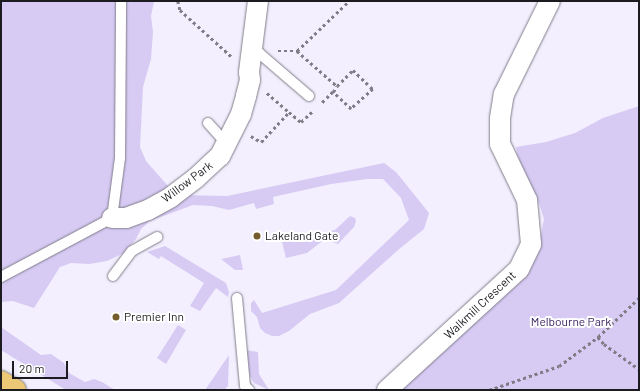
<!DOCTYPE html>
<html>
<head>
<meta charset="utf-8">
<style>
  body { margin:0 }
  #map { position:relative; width:640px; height:391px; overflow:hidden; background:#f3effe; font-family:Barlow,sans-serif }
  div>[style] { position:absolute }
  .green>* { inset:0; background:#d7cbf4 }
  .path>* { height:2.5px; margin-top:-1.25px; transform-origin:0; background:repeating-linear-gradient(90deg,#807d87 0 3px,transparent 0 6px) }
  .roads { filter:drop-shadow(0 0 1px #807d8a) drop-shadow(0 0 1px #807d8a) }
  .lane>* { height:10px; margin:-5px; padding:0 5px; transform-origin:5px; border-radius:5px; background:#fff }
  .street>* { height:20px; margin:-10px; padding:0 10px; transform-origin:10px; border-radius:10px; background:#fff }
  .primary>* { height:22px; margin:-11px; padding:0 11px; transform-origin:11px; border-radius:11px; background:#ebc776 }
  .dots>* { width:11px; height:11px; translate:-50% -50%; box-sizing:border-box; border:2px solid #fff; border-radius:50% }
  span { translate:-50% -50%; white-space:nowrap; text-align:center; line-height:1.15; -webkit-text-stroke:4px #fff; paint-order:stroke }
  .street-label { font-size:12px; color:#1c1b20 }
  .poi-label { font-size:12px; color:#1c1b20 }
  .left { translate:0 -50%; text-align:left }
  .park-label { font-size:12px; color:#351d5b }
  .frame { position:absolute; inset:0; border:2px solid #1c1b20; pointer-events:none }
  .scale { position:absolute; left:12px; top:361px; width:56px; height:18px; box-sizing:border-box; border:2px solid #1c1b20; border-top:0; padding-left:5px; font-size:12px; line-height:14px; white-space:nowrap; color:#1c1b20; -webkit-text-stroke:3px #fff; paint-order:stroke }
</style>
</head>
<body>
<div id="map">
  <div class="green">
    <i style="clip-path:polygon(1px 1px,154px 1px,151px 16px,153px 32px,151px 59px,143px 87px,140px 147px,146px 161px,168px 186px,180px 195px,227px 196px,384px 163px,396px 172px,429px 213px,424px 229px,398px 250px,339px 303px,310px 314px,289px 331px,279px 336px,272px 336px,265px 333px,260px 328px,257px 317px,251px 311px,251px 303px,254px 300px,262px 313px,336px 290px,409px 220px,401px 198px,383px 179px,367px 179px,331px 184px,273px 197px,274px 204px,256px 209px,254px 203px,229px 210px,212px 206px,193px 205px,150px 221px,141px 229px,136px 239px,124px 253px,107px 261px,89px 264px,71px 263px,60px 267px,34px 308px,13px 301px,1px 302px)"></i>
    <i style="clip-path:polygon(639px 106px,639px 390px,400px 390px,535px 247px,541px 234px,544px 219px,539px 203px,518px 161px,516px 147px,546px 142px,575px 133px,603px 118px)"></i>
    <i style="clip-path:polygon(350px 216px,355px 218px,356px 221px,354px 227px,338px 244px,325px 239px,307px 253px,286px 258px,282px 242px,335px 230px)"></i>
    <i style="clip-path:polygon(165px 246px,226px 283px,229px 292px,228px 297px,216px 288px,200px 311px,190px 306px,204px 283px,161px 256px,159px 259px,147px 252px)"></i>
    <i style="clip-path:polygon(240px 255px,243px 270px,235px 270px,221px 259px)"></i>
    <i style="clip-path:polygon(178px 325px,186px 330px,166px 364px,157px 358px)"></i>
    <i style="clip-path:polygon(1px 327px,41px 355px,51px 354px,64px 363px,69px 373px,85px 382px,94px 379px,102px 382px,115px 390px,66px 390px,1px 350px)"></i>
    <i style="clip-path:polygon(246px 350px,258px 352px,259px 374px,269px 390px,254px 383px,249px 374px)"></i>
    <i style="clip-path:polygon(229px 355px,228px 386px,224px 390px,205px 390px)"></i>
  </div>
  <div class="path">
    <i style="left:178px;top:1px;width:9px;rotate:77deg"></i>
    <i style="left:180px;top:10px;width:70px;rotate:42.1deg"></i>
    <i style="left:278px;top:51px;width:19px"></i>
    <i style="left:297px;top:51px;width:72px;rotate:-43.9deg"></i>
    <i style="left:297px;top:51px;width:53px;rotate:41.2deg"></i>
    <i style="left:337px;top:86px;width:23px;rotate:-45deg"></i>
    <i style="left:353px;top:70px;width:28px;rotate:44deg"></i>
    <i style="left:373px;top:89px;width:30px;rotate:138deg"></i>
    <i style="left:351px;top:109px;width:25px;rotate:-137deg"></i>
    <i style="left:333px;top:92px;width:16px;rotate:135deg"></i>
    <i style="left:333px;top:92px;width:7px;rotate:-56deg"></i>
    <i style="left:267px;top:93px;width:29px;rotate:41deg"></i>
    <i style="left:251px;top:136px;width:12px;rotate:31deg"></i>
    <i style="left:261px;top:142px;width:41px;rotate:-47deg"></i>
    <i style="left:289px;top:112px;width:16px;rotate:40deg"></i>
    <i style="left:301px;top:122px;width:18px;rotate:-43deg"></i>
    <i style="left:598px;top:337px;width:9px;rotate:49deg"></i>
    <i style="left:604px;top:344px;width:43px;rotate:35.5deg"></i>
    <i style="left:489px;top:390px;width:74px;rotate:-18.9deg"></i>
    <i style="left:559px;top:366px;width:49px;rotate:-36.6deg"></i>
    <i style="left:598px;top:337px;width:57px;rotate:-43.6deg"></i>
  </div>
  <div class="roads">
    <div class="lane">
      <i style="left:251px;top:50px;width:9px;rotate:21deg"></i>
      <i style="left:259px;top:53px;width:66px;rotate:40.7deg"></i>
      <i style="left:208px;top:123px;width:28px;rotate:48deg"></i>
      <i style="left:113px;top:276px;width:31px;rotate:-53deg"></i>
      <i style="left:132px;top:251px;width:29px;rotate:-29deg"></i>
      <i style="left:1px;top:277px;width:126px;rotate:-28deg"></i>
      <i style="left:112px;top:218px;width:61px;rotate:-82.4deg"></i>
      <i style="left:120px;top:158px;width:157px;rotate:-89.6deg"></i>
      <i style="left:237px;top:298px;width:88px;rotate:84.8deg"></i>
      <i style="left:245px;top:386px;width:6px;rotate:45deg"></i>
    </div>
    <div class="street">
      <i style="left:112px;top:218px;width:14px"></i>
      <i style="left:126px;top:218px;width:23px;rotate:-20deg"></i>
      <i style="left:148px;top:210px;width:26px;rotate:-29deg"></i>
      <i style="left:171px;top:197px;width:31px;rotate:-37deg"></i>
      <i style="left:196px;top:178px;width:33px;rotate:-43deg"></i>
      <i style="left:220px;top:156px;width:47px;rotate:-63.4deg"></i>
      <i style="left:241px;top:114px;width:19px;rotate:-74deg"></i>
      <i style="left:246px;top:96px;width:16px;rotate:-76deg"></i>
      <i style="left:250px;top:80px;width:8px;rotate:-97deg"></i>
      <i style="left:249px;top:72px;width:72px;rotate:-82.8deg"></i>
      <i style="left:387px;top:390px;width:179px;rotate:-42.5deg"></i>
      <i style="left:519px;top:269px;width:28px;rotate:-64deg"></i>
      <i style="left:531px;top:244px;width:44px;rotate:-95.2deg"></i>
      <i style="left:527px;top:200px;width:62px;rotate:-115.7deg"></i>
      <i style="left:500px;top:144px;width:26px;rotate:-90deg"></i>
      <i style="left:500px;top:118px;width:24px;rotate:-81deg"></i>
      <i style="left:504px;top:94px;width:104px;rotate:-63.7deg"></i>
    </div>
    <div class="primary">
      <i style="left:1px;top:382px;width:16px;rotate:30deg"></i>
    </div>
  </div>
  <div class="dots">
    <i style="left:257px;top:236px;background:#755c2d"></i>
    <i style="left:116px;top:317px;background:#755c2d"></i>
  </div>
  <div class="street-label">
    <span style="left:187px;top:182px;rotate:-37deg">Willow Park</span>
    <span style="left:480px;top:305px;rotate:-43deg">Walkmill Crescent</span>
  </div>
  <div class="poi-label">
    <span class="left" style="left:265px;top:236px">Lakeland Gate</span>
    <span class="left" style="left:124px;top:317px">Premier Inn</span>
  </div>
  <div class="park-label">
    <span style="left:571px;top:322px">Melbourne Park</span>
  </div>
  <div class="frame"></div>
  <div class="scale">20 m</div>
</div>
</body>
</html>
